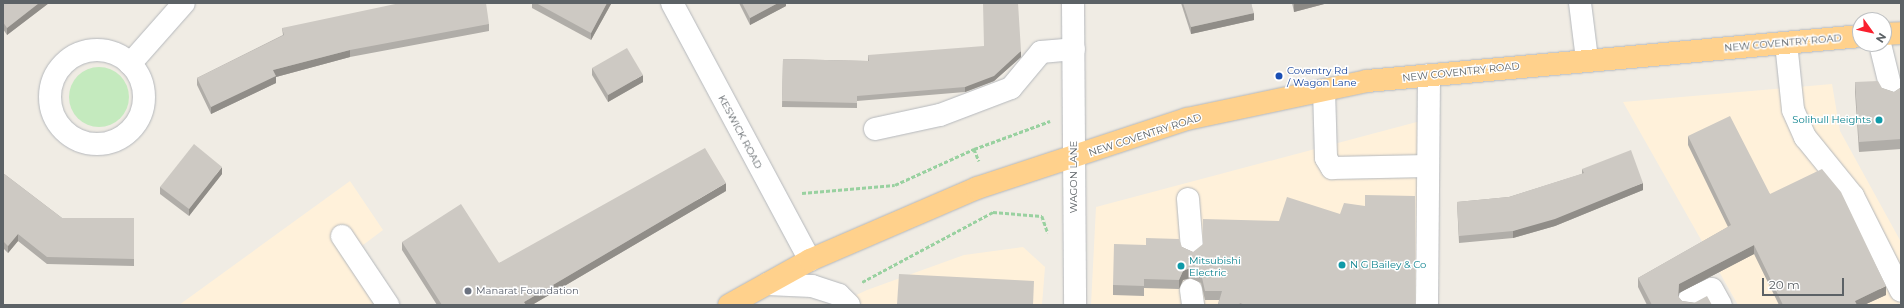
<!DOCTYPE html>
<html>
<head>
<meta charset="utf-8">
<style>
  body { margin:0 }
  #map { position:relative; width:1904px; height:308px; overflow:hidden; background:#f0ece4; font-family:Montserrat,sans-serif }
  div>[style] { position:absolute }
  .commercial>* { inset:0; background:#fff1da }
  .green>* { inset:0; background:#c4eabe }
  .round { border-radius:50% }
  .path>* { height:2.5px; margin-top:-1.25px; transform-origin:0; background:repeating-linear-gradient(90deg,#99d1a0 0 4px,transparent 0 6px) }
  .roads { filter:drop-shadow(0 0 1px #b5b8bc) drop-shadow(0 0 1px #b5b8bc) }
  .minor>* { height:22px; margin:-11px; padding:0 11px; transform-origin:11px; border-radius:11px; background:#fff }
  .minor>.ring { margin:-11px; padding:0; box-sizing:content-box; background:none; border:22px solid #fff; border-radius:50% }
  .highway>* { height:22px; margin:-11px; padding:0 11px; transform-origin:11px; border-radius:11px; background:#ffd18c }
  .wall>* { inset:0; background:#b0ada8 }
  .shaded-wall>* { inset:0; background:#908d88 }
  .building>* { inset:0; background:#cdc9c3 }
  .dots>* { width:11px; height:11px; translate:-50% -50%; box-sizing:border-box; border:2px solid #fff; border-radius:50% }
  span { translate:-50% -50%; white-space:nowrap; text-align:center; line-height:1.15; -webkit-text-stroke:3px #fff; paint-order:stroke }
  .street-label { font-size:10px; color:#5c6266 }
  .transit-label { font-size:10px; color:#164399 }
  .left { translate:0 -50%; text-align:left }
  .culture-label { font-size:10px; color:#0d838f }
  .right { translate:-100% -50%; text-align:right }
  .worship-label { font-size:10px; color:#5b616d }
  .frame { position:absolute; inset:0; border:4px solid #5c6266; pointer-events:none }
  .north { position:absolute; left:1852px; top:12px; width:40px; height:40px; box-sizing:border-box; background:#fff; border:1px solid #bec0c2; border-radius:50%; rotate:123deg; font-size:11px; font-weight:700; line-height:16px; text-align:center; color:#5c6266 }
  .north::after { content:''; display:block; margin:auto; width:14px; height:18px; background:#fa202e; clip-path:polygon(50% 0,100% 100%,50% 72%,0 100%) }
  .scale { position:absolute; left:1762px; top:278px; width:82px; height:18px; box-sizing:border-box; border:2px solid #5c6266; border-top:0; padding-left:5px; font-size:12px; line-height:14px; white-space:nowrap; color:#5c6266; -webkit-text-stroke:3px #fff; paint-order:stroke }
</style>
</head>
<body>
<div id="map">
  <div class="commercial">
    <i style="clip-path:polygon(1832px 84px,1840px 131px,1901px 242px,1901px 305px,1738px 305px,1623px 102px)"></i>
    <i style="clip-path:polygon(1428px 119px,1435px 305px,1091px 305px,1096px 207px)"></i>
    <i style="clip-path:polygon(350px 181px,383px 230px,359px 248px,396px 305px,179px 305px)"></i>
    <i style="clip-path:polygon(1023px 247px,1045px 267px,1042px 305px,835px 305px,867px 290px,964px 255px)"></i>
  </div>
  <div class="green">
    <i class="round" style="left:69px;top:67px;width:60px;height:60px"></i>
  </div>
  <div class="path">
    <i style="left:974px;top:149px;width:13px;rotate:67deg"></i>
    <i style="left:802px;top:193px;width:93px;rotate:-4.9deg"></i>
    <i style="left:895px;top:185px;width:87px;rotate:-24.5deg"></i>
    <i style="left:974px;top:149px;width:81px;rotate:-20.2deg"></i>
    <i style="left:862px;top:282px;width:149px;rotate:-28.1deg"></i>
    <i style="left:993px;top:212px;width:49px;rotate:4.7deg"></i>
    <i style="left:1042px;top:216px;width:18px;rotate:71deg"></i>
  </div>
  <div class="roads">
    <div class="minor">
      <i style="left:672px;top:3px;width:292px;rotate:61.8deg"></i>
      <i style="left:1073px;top:3px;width:302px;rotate:89.6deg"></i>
      <i style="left:1580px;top:3px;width:56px;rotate:82.9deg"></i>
      <i style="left:1786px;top:43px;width:67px;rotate:84deg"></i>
      <i style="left:1793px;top:110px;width:30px;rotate:66deg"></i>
      <i style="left:1805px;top:137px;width:76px;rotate:50.9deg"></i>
      <i style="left:1853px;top:196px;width:106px;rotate:63.2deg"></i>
      <i style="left:1880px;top:44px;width:46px;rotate:76.3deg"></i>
      <i class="ring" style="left:50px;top:50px;width:72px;height:72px"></i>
      <i style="left:130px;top:64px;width:81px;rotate:-48.5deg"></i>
      <i style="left:1324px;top:90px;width:68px;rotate:88.3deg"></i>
      <i style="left:1326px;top:158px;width:12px;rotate:59deg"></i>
      <i style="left:1332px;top:168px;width:96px;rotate:-1.2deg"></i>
      <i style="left:875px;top:129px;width:66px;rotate:-12.2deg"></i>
      <i style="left:940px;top:115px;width:76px;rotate:-20.8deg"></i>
      <i style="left:1011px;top:88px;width:47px;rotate:-50.2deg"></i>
      <i style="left:1041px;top:52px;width:33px;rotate:-5deg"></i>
      <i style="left:1188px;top:199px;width:50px;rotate:85.4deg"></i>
      <i style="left:342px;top:236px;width:83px;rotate:56.3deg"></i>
      <i style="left:767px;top:284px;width:45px;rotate:2.5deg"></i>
      <i style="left:812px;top:286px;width:28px;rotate:18deg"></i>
      <i style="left:839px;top:295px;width:14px;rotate:45deg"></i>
      <i style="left:1191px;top:290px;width:15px;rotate:82deg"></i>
      <i style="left:1689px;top:300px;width:25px;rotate:-26deg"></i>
      <i style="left:1712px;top:289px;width:18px;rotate:61deg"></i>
      <i style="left:1427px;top:305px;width:230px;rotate:-89.5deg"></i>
    </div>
    <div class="highway">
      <i style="left:1884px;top:34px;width:17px;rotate:-3deg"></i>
      <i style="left:729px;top:305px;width:93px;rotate:-29.1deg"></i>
      <i style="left:810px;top:260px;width:182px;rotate:-23.3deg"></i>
      <i style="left:977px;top:188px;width:221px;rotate:-18.2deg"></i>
      <i style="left:1187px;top:119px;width:184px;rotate:-11.9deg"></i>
      <i style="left:1367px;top:81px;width:495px;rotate:-5.2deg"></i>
    </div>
  </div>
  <div class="wall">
    <i style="clip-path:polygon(3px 3px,49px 3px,7px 35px,3px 29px)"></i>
    <i style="clip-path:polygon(532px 3px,611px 3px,611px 4px,591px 40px,532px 8px)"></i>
    <i style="clip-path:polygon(739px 3px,786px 3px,786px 6px,750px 25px)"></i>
    <i style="clip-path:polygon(1181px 3px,1251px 3px,1254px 20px,1191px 34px)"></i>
    <i style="clip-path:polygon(1292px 3px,1328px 3px,1294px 12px)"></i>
    <i style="clip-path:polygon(489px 24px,489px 31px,350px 57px,276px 77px,276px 83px,211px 114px,197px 85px,197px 78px,283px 35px,282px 28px)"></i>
    <i style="clip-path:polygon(868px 55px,1021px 57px,994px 81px,965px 92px,857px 101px,857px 108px,782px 107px,783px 59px,868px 61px)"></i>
    <i style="clip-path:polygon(592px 68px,643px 82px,608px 102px,592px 75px)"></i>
    <i style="clip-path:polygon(1855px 82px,1882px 88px,1894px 92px,1900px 88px,1901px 85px,1901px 149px,1859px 152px,1855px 92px)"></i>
    <i style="clip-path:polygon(1688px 136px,1770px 194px,1886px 295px,1864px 305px,1779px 305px,1754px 254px,1679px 293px,1678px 297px,1682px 301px,1712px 305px,1647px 305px,1638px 287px,1638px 278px,1728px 227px,1688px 145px)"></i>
    <i style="clip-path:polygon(1582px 169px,1643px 190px,1555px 226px,1513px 238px,1459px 243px,1457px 202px,1509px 197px,1582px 174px)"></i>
    <i style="clip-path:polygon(3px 173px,62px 218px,134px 259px,134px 266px,47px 264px,18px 241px,8px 253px,3px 248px)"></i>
    <i style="clip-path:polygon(222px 174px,189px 216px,160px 194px,160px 187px)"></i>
    <i style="clip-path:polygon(726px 191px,532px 305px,437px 305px,402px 250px,402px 242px,499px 263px)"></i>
    <i style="clip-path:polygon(1182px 247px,1193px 252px,1415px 305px,1218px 305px,1219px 300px,1205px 300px,1201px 283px,1190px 278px,1183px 280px,1179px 289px,1144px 288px,1144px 296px,1113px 295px,1113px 285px)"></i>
  </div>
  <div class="shaded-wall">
    <i style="clip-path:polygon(39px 3px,49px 3px,7px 35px,7px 28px)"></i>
    <i style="clip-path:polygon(607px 3px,611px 4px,591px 40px,591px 33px)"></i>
    <i style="clip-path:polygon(778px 3px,786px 3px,786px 6px,750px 25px,750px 18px)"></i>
    <i style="clip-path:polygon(1300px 3px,1328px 3px,1294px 12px,1294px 4px)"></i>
    <i style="clip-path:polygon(1254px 13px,1254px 20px,1191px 34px,1191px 27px)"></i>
    <i style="clip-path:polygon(350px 50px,350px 57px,276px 77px,276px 83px,211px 114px,211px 107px,273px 70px)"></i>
    <i style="clip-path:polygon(1021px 51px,1021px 57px,994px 81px,965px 92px,965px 87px)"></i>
    <i style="clip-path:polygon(643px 75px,643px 82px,608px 102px,608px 95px)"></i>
    <i style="clip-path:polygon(222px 167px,222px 174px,189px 216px,189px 209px)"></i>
    <i style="clip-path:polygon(726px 183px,726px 191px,532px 305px,524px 305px,524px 302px)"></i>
    <i style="clip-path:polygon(1643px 183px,1643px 190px,1555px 226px,1513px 238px,1513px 231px)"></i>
    <i style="clip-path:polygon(18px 234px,18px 241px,8px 253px,8px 246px)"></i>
    <i style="clip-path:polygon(1754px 245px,1754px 254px,1679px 293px,1678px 305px,1679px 284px)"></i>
    <i style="clip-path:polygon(1190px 268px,1190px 278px,1183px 280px,1179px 289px,1179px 280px,1183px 271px)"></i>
    <i style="clip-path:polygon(1886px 286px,1886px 295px,1864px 305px,1855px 305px,1855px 301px)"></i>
  </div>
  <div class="building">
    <i style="clip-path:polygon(3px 3px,39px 3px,7px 28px,3px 22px)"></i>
    <i style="clip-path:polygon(400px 3px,486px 3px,489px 24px,350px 50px,273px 70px,276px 76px,211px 107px,197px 78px,284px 35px,282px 28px)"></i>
    <i style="clip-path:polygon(536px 3px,607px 3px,591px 33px)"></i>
    <i style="clip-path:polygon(742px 3px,778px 3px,750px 18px)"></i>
    <i style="clip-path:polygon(983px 3px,1018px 3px,1021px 51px,994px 76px,965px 87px,857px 96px,857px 103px,782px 101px,783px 59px,869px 61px,868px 55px,984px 46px)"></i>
    <i style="clip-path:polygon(1183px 3px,1251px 3px,1254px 13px,1191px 27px)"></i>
    <i style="clip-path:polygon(627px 48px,643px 75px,608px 95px,592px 68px)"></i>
    <i style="clip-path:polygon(1878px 81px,1882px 88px,1894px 92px,1900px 88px,1901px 85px,1901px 139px,1859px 142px,1855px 82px)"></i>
    <i style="clip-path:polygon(1730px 116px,1770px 194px,1822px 169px,1841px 192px,1886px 286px,1855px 301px,1857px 305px,1783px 305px,1754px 245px,1679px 284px,1678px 296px,1682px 301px,1694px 303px,1707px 296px,1712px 305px,1652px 305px,1638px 278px,1731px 225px,1688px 136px)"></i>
    <i style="clip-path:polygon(194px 144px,222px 167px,189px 209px,160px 187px)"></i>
    <i style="clip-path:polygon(705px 148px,726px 183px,524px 302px,526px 305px,442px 305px,402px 242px,461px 204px,499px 263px)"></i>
    <i style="clip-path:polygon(1631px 150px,1643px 183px,1555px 219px,1513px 231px,1459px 236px,1457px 202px,1509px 197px,1584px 173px,1582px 169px)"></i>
    <i style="clip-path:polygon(3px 173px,62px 218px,134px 218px,134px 259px,47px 257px,18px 234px,8px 246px,3px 241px)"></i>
    <i style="clip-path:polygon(1365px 195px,1415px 196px,1415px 305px,1245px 305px,1240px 303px,1239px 305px,1218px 305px,1222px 291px,1205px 291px,1201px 273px,1190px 268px,1183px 271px,1179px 280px,1144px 279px,1144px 286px,1113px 285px,1114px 244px,1146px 245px,1146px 238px,1179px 239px,1182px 247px,1193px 252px,1203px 244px,1203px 219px,1279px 221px,1287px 197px,1340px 214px,1344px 203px,1365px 206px)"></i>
    <i style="clip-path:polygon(899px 274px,1034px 281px,1033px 305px,897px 305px)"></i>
  </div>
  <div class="dots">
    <i style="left:1279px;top:76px;background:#1a4fb4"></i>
    <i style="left:1879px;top:120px;background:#0f9aa8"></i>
    <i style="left:1342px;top:265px;background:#0f9aa8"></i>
    <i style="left:1181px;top:266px;background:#0f9aa8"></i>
    <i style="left:468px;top:291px;background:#6b7280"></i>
  </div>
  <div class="street-label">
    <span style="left:1783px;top:43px;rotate:-5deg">NEW COVENTRY ROAD</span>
    <span style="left:1461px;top:72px;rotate:-6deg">NEW COVENTRY ROAD</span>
    <span style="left:740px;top:132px;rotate:62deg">KESWICK ROAD</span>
    <span style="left:1145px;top:135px;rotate:-18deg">NEW COVENTRY ROAD</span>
    <span style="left:1074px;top:177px;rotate:-90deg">WAGON LANE</span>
  </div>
  <div class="transit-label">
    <span class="left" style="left:1287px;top:76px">Coventry Rd<br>/ Wagon Lane</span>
  </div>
  <div class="culture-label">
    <span class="right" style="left:1871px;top:120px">Solihull Heights</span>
    <span class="left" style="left:1189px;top:266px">Mitsubishi<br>Electric</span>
    <span class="left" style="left:1350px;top:265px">N G Bailey &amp; Co</span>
  </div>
  <div class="worship-label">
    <span class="left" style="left:476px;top:291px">Manarat Foundation</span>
  </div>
  <div class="frame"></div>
  <div class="north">N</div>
  <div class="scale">20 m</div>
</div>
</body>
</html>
